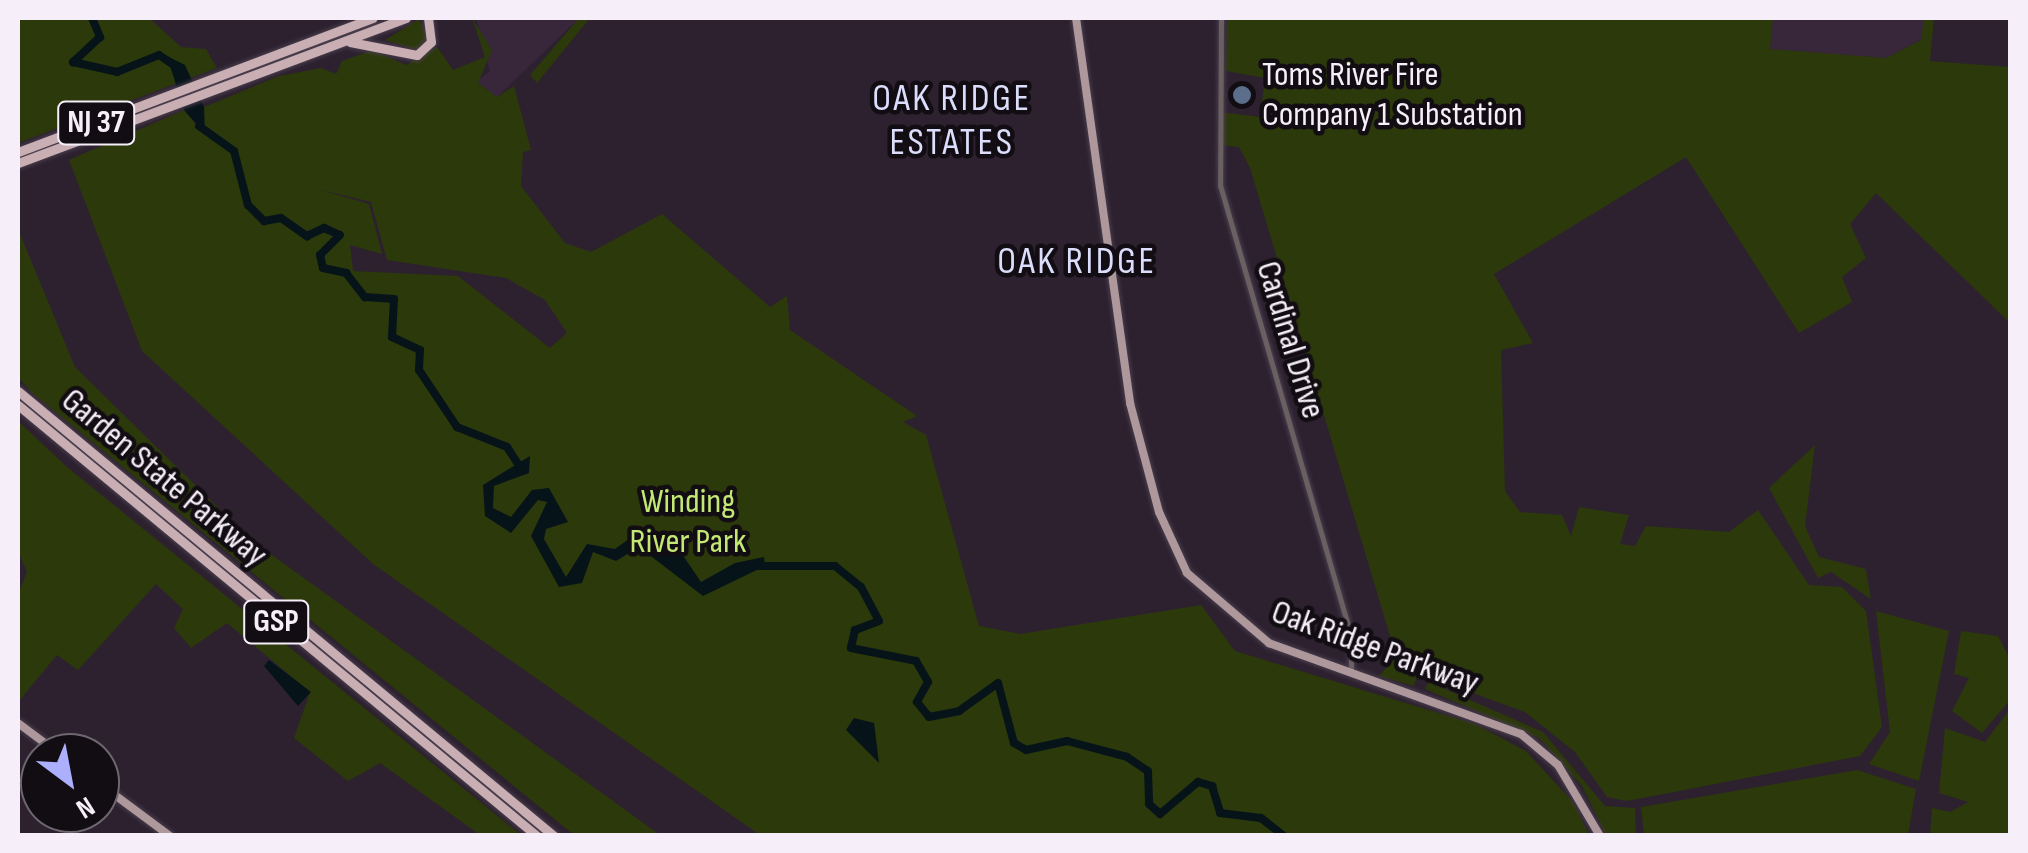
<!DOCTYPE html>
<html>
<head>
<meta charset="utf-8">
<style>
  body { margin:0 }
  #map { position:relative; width:2028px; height:853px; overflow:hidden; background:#2d2130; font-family:"Sofia Sans Condensed",sans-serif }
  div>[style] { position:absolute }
  .built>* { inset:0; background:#38273b }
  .green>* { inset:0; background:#2c390a }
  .water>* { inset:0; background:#06141a }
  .river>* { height:8px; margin:-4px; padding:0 4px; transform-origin:4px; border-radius:4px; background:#06141a }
  .roads { filter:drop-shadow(0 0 2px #493e4c) drop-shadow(0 0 2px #493e4c) }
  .minor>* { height:5px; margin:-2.5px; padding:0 2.5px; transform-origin:2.5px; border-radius:2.5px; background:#6a5f61 }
  .major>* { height:8px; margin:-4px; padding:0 4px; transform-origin:4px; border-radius:4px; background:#ae989c }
  .highway>* { height:9px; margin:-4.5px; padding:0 4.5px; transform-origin:4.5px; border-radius:4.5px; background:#c9aeb3 }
  .dots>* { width:28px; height:28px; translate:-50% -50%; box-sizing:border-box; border:5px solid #120d13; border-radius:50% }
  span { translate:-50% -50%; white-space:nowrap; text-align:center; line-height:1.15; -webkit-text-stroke:9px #120d13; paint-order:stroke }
  .shield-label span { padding:2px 8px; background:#120d13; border:2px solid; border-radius:8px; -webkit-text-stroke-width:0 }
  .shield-label { font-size:32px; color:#f6eef8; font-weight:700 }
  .poi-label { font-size:35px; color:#f6eef8 }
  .left { translate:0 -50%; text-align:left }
  .street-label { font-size:35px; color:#f6eef8 }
  .park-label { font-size:35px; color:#c4e874 }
  .neighbourhood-label { font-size:38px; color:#dbddfb; letter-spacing:2.5px }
  .frame { position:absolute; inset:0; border:20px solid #f6eef8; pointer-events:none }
  .north { position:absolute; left:20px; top:733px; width:100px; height:100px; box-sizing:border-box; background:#120d13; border:2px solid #6d676f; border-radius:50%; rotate:148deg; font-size:28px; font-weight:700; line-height:40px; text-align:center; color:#f6eef8 }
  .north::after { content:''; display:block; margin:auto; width:35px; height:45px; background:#acaffb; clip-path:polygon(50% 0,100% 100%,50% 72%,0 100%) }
</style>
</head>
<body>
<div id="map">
  <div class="built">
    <i style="clip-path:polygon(476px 18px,579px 18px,497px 97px,477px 82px,490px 71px)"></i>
    <i style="clip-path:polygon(1773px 18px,1924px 18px,1922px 39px,1886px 58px,1770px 49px)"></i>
  </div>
  <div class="green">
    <i style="clip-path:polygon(18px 18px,149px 18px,181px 47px,206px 49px,217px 68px,18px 143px)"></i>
    <i style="clip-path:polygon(evenodd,472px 18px,492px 50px,478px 83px,497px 97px,514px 86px,531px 150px,523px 152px,521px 186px,565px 243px,591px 252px,662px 214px,770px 307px,787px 296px,790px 330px,917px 416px,903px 422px,926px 435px,979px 626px,1020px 634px,1201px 605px,1235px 651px,1475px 724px,1526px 751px,1573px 802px,1589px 835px,760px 835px,373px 564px,142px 351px,69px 160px,184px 110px,204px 134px,204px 107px,279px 76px,321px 68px,336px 74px,342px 61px,373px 50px,406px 65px,437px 47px,453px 70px,485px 57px,472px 18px,317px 189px,371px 202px,387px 260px,506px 278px,545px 300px,567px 333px,550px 348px,458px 276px,353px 271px,350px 245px,382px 254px,369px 204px,317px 189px)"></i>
    <i style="clip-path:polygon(579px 18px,590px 18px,537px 83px,530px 75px)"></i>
    <i style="clip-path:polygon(1227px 18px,1773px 18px,1770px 49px,1886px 58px,1921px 40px,1924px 18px,1934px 18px,1930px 61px,2010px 67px,2010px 323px,1876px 193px,1850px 224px,1866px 258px,1842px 277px,1852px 302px,1799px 333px,1686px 157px,1494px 274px,1533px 343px,1501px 350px,1505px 491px,1520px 512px,1562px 515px,1571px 536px,1579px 507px,1629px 515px,1620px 544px,1635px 546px,1646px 526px,1729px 532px,1758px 510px,1809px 585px,1842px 587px,1866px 611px,1882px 727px,1860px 756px,1627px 801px,1607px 797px,1575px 752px,1525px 712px,1418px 673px,1414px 686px,1379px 676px,1396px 656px,1250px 168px,1239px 147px,1220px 145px,1220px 112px,1260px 117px,1265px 78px,1226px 71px)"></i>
    <i style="clip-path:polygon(419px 19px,427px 38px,417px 50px,385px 40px)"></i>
    <i style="clip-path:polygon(18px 229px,75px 367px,250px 539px,660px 835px,574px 835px,32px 393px,18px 377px)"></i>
    <i style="clip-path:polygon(18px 421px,67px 467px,521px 835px,480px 835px,380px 763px,348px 781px,294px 738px,310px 692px,227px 623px,191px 648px,174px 628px,183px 609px,156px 584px,78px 670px,57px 655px,18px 702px,18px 594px,27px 572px,18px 551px)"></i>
    <i style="clip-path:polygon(1815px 445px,1805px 526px,1819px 557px,1866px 569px,1871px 599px,1831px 572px,1818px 578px,1769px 488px)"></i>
    <i style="clip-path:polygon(1876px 611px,1949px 631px,1919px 781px,1869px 764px,1890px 732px)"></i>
    <i style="clip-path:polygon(1961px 631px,1998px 636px,2010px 659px,2010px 700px,1982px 733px,1952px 711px,1969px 678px,1954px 674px)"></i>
    <i style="clip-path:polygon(1429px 682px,1543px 732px,1605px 806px,1635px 808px,1636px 835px,1606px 835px,1582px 786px,1539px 738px,1425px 689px)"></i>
    <i style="clip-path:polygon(2010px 709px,2010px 835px,1930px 835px,1932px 808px,1950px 812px,1968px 802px,1939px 793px,1945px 728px,1985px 742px)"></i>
    <i style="clip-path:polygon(1857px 770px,1916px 789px,1908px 835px,1644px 835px,1641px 807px)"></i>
  </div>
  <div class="water">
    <i style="clip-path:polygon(167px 56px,185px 65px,204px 107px,205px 134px,184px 110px)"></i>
    <i style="clip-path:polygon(530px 456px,529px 473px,494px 486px,493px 508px,511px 517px,532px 490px,549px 488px,568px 522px,546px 529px,544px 539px,566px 577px,587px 544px,615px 549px,640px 531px,682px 554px,701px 582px,735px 563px,764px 557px,765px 566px,703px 596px,639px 547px,616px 561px,593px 552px,582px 583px,559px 587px,531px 536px,547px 502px,538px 500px,511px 533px,485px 516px,483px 485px)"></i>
    <i style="clip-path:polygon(269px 660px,311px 692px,298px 706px,264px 666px)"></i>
    <i style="clip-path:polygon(854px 718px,874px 723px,879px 763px,846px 730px)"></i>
  </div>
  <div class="river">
    <i style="left:92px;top:18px;width:21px;rotate:67deg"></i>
    <i style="left:100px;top:37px;width:37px;rotate:137deg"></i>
    <i style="left:73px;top:62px;width:45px;rotate:12.8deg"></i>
    <i style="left:117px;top:72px;width:45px;rotate:-22deg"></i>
    <i style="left:159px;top:55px;width:18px;rotate:34deg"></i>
    <i style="left:199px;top:126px;width:43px;rotate:35.5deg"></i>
    <i style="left:234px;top:151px;width:56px;rotate:75.5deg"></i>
    <i style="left:248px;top:205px;width:23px;rotate:45deg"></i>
    <i style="left:264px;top:221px;width:17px;rotate:-10deg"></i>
    <i style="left:281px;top:218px;width:32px;rotate:35deg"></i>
    <i style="left:307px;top:236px;width:19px;rotate:-25deg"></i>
    <i style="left:324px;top:228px;width:17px;rotate:24deg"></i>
    <i style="left:340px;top:235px;width:28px;rotate:135deg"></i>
    <i style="left:320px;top:255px;width:13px;rotate:77deg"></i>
    <i style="left:323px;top:268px;width:24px;rotate:12deg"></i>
    <i style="left:346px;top:273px;width:31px;rotate:52deg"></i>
    <i style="left:365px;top:297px;width:29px;rotate:4deg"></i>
    <i style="left:394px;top:299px;width:38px;rotate:93deg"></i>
    <i style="left:392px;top:337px;width:31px;rotate:25deg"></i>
    <i style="left:420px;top:350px;width:20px;rotate:93deg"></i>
    <i style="left:419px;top:370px;width:69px;rotate:56.3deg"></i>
    <i style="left:457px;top:427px;width:54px;rotate:21.8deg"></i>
    <i style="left:507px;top:447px;width:27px;rotate:57deg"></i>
    <i style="left:757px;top:566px;width:78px"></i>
    <i style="left:835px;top:566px;width:33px;rotate:39deg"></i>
    <i style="left:861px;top:587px;width:38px;rotate:62deg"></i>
    <i style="left:879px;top:621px;width:26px;rotate:159deg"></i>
    <i style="left:855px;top:630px;width:18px;rotate:103deg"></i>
    <i style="left:851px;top:648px;width:66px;rotate:11.3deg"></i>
    <i style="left:916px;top:661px;width:24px;rotate:60deg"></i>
    <i style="left:928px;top:682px;width:23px;rotate:119deg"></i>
    <i style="left:917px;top:702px;width:19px;rotate:51deg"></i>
    <i style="left:929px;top:717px;width:31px;rotate:-11deg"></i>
    <i style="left:959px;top:711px;width:48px;rotate:-35.7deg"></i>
    <i style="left:998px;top:683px;width:62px;rotate:75.1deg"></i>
    <i style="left:1014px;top:743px;width:14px;rotate:30deg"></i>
    <i style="left:1026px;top:750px;width:42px;rotate:-12.4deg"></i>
    <i style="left:1067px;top:741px;width:62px;rotate:14.9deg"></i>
    <i style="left:1127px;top:757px;width:25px;rotate:34deg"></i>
    <i style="left:1148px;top:771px;width:33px;rotate:88deg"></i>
    <i style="left:1149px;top:804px;width:15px;rotate:42deg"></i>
    <i style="left:1160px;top:814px;width:50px;rotate:-40.1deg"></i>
    <i style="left:1198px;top:782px;width:15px;rotate:16deg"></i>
    <i style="left:1212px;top:786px;width:28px;rotate:73deg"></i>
    <i style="left:1220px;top:813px;width:41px;rotate:7deg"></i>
    <i style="left:1261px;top:818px;width:29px;rotate:38deg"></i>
  </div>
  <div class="roads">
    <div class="minor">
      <i style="left:1221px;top:18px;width:167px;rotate:90.3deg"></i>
      <i style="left:1220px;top:185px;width:471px;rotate:73.8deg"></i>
      <i style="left:1351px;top:637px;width:34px;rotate:90deg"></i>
    </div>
    <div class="major">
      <i style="left:1076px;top:18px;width:389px;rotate:82deg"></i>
      <i style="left:1130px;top:403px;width:113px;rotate:75.1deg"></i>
      <i style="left:1159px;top:512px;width:67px;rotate:65.3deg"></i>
      <i style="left:1187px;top:573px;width:108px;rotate:40.5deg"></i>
      <i style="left:1269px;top:643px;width:268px;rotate:19.9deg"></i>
      <i style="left:1521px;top:734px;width:48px;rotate:40deg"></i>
      <i style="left:1558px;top:765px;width:82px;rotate:59.4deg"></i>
      <i style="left:18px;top:723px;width:50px;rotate:36.9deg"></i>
      <i style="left:100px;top:784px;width:87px;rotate:36.6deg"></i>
    </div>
    <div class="highway">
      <i style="left:350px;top:42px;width:68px;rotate:11deg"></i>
      <i style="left:417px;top:55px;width:19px;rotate:-43deg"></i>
      <i style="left:431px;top:42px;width:24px;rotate:-97deg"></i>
      <i style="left:18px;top:152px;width:379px;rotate:-20.7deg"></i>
      <i style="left:18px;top:163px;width:414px;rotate:-20.5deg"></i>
      <i style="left:18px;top:391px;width:697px;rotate:39.7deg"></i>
      <i style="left:18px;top:405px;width:675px;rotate:39.71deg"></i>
    </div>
  </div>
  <div class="dots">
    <i style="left:1242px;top:95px;background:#5c6f8a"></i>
  </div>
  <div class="shield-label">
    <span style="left:96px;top:123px">NJ 37</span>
    <span style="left:276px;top:622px">GSP</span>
  </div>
  <div class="poi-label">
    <span class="left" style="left:1262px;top:95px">Toms River Fire<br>Company 1 Substation</span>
  </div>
  <div class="street-label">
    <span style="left:1290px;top:340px;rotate:73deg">Cardinal Drive</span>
    <span style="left:164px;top:478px;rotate:40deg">Garden State Parkway</span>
    <span style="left:1375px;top:648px;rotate:20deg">Oak Ridge Parkway</span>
  </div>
  <div class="park-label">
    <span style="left:688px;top:522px">Winding<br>River Park</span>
  </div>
  <div class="neighbourhood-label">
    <span style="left:952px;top:121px">OAK RIDGE<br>ESTATES</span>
    <span style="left:1077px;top:262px">OAK RIDGE</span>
  </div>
  <div class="frame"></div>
  <div class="north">N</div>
</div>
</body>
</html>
